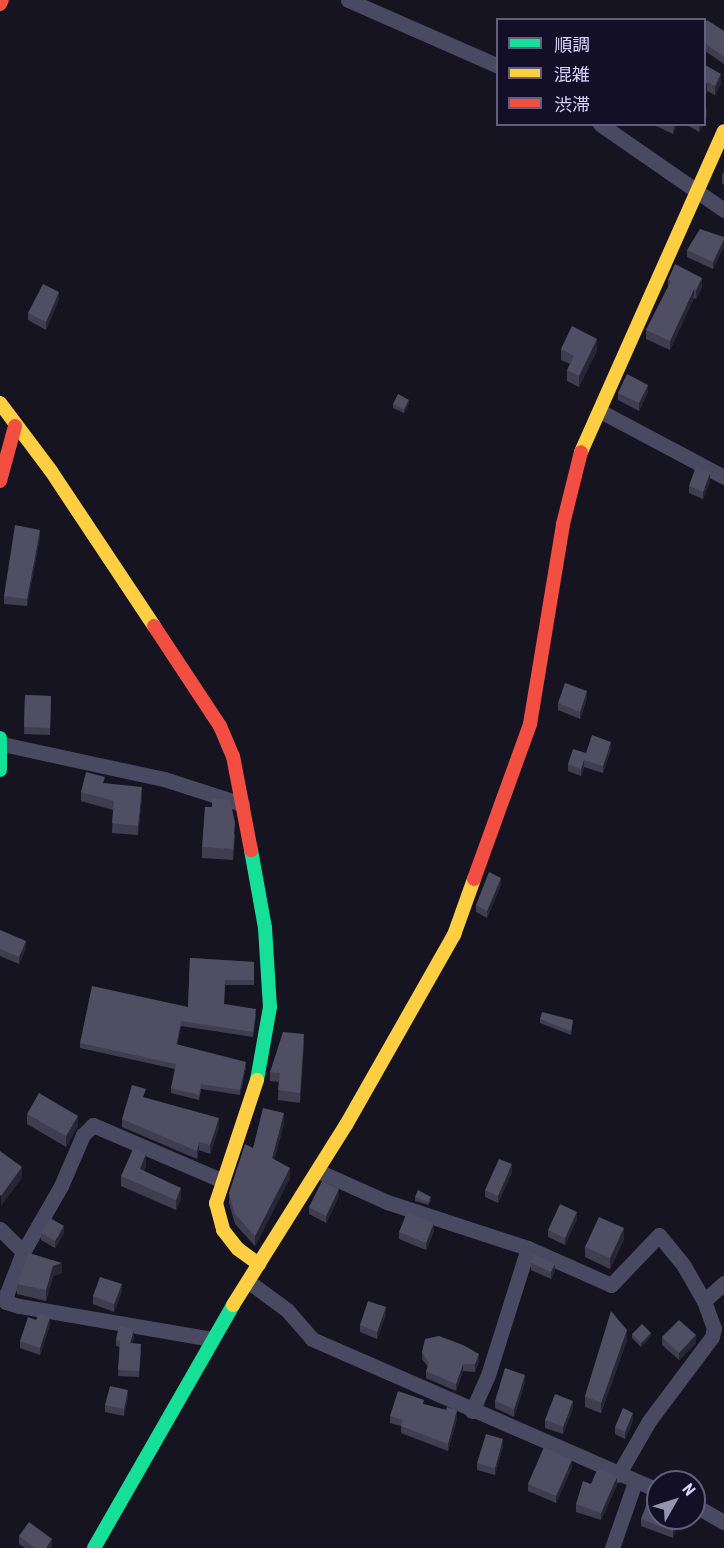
<!DOCTYPE html>
<html>
<head>
<meta charset="utf-8">
<style>
  body { margin:0 }
  #map { position:relative; width:724px; height:1548px; overflow:hidden; background:#161421; font-family:"Roboto Condensed","Noto Sans JP",sans-serif }
  div>[style] { position:absolute }
  .street>* { height:15px; margin:-7.5px; padding:0 7.5px; transform-origin:7.5px; border-radius:7.5px; background:#4a4962 }
  .fast>* { height:14px; margin:-7px; padding:0 7px; transform-origin:7px; border-radius:7px; background:#16e098 }
  .slow>* { height:14px; margin:-7px; padding:0 7px; transform-origin:7px; border-radius:7px; background:#ffcf43 }
  .jam>* { height:14px; margin:-7px; padding:0 7px; transform-origin:7px; border-radius:7px; background:#f24e42 }
  .wall>* { inset:0; background:#403d50 }
  .shaded-wall>* { inset:0; background:#282635 }
  .building>* { inset:0; background:#504e63 }
  span { translate:-50% -50%; white-space:nowrap; text-align:center; line-height:1.15; -webkit-text-stroke:4.5px #130f26; paint-order:stroke }
  .legend { position:absolute; left:496px; top:18px; width:210px; height:108px; box-sizing:border-box; background:#130f26; border:2px solid #625e7d; margin:0; padding:8px 10px; list-style:none; font-size:18px; color:#d9d4ff }
  .legend li { display:flex; align-items:center; gap:12px; height:30px }
  .legend b { width:30px; border:2px solid #625e7d }
  .north { position:absolute; left:646px; top:1470px; width:60px; height:60px; box-sizing:border-box; background:#130f26; border:2px solid #625e7d; border-radius:50%; rotate:51deg; font-size:16px; font-weight:700; line-height:24px; text-align:center; color:#d9d4ff }
  .north::after { content:''; display:block; margin:auto; width:21px; height:27px; background:#9591b1; clip-path:polygon(50% 0,100% 100%,50% 72%,0 100%) }
</style>
</head>
<body>
<div id="map">
  <div class="street">
    <i style="left:348px;top:0;width:164px;rotate:23.7deg"></i>
    <i style="left:600px;top:124px;width:151px;rotate:34.7deg"></i>
    <i style="left:600px;top:411px;width:140px;rotate:28deg"></i>
    <i style="left:2px;top:744px;width:166px;rotate:12.2deg"></i>
    <i style="left:164px;top:779px;width:82px;rotate:17.8deg"></i>
    <i style="left:318px;top:1171px;width:76px;rotate:24.2deg"></i>
    <i style="left:387px;top:1202px;width:148px;rotate:18.1deg"></i>
    <i style="left:528px;top:1248px;width:91px;rotate:24deg"></i>
    <i style="left:611px;top:1285px;width:69px;rotate:-46.2deg"></i>
    <i style="left:659px;top:1235px;width:40px;rotate:51deg"></i>
    <i style="left:684px;top:1266px;width:40px;rotate:60.3deg"></i>
    <i style="left:704px;top:1301px;width:29px;rotate:70deg"></i>
    <i style="left:714px;top:1328px;width:9px;rotate:103deg"></i>
    <i style="left:712px;top:1337px;width:105px;rotate:126.9deg"></i>
    <i style="left:649px;top:1421px;width:62px;rotate:119.9deg"></i>
    <i style="left:0;top:1229px;width:33px;rotate:45deg"></i>
    <i style="left:249px;top:1282px;width:47px;rotate:36.4deg"></i>
    <i style="left:287px;top:1310px;width:38px;rotate:49deg"></i>
    <i style="left:312px;top:1339px;width:378px;rotate:23.6deg"></i>
    <i style="left:704px;top:1301px;width:27px;rotate:-42deg"></i>
    <i style="left:212px;top:1339px;width:196px;rotate:-170.3deg"></i>
    <i style="left:19px;top:1306px;width:14px;rotate:-163deg"></i>
    <i style="left:6px;top:1302px;width:9px;rotate:-84deg"></i>
    <i style="left:7px;top:1293px;width:44px;rotate:-68.7deg"></i>
    <i style="left:23px;top:1252px;width:76px;rotate:-60.1deg"></i>
    <i style="left:61px;top:1186px;width:56px;rotate:-66.7deg"></i>
    <i style="left:83px;top:1135px;width:14px;rotate:-45deg"></i>
    <i style="left:93px;top:1125px;width:139px;rotate:23.3deg"></i>
    <i style="left:472px;top:1411px;width:39px;rotate:-66deg"></i>
    <i style="left:488px;top:1375px;width:133px;rotate:-72.5deg"></i>
    <i style="left:694px;top:1505px;width:34px;rotate:30deg"></i>
    <i style="left:612px;top:1548px;width:70px;rotate:-70.8deg"></i>
  </div>
  <div class="fast">
    <i style="left:0;top:738px;width:32px;rotate:90deg"></i>
    <i style="left:251px;top:850px;width:79px;rotate:79.8deg"></i>
    <i style="left:265px;top:928px;width:79px;rotate:86.4deg"></i>
    <i style="left:270px;top:1007px;width:74px;rotate:100.1deg"></i>
    <i style="left:94px;top:1548px;width:280px;rotate:-60.2deg"></i>
  </div>
  <div class="slow">
    <i style="left:0;top:403px;width:85px;rotate:53.1deg"></i>
    <i style="left:51px;top:471px;width:186px;rotate:56.4deg"></i>
    <i style="left:581px;top:452px;width:351px;rotate:-66deg"></i>
    <i style="left:257px;top:1080px;width:130px;rotate:108.4deg"></i>
    <i style="left:216px;top:1203px;width:28px;rotate:75deg"></i>
    <i style="left:223px;top:1230px;width:24px;rotate:52deg"></i>
    <i style="left:238px;top:1249px;width:26px;rotate:36deg"></i>
    <i style="left:233px;top:1305px;width:213px;rotate:-57.9deg"></i>
    <i style="left:346px;top:1125px;width:219px;rotate:-60.4deg"></i>
    <i style="left:454px;top:935px;width:59px;rotate:-70.3deg"></i>
  </div>
  <div class="jam">
    <i style="left:0;top:4px;width:4px;rotate:-63deg"></i>
    <i style="left:0;top:481px;width:57px;rotate:-74.7deg"></i>
    <i style="left:154px;top:626px;width:120px;rotate:56.6deg"></i>
    <i style="left:220px;top:726px;width:33px;rotate:67deg"></i>
    <i style="left:233px;top:756px;width:96px;rotate:79.2deg"></i>
    <i style="left:474px;top:879px;width:165px;rotate:-70.1deg"></i>
    <i style="left:530px;top:724px;width:203px;rotate:-80.6deg"></i>
    <i style="left:563px;top:524px;width:74px;rotate:-76deg"></i>
  </div>
  <div class="wall">
    <i style="clip-path:polygon(705px 23px,724px 31px,724px 64px,705px 51px)"></i>
    <i style="clip-path:polygon(705px 65px,721px 83px,715px 95px,707px 91px,705px 95px)"></i>
    <i style="clip-path:polygon(652px 124px,677px 124px,673px 134px)"></i>
    <i style="clip-path:polygon(685px 124px,703px 124px,699px 132px)"></i>
    <i style="clip-path:polygon(724px 171px,724px 185px,722px 184px,722px 175px)"></i>
    <i style="clip-path:polygon(724px 237px,724px 246px,713px 269px,687px 257px,687px 250px)"></i>
    <i style="clip-path:polygon(668px 280px,702px 287px,696px 299px,694px 298px,670px 350px,646px 339px,646px 330px,668px 287px)"></i>
    <i style="clip-path:polygon(59px 299px,46px 330px,28px 320px,28px 313px)"></i>
    <i style="clip-path:polygon(561px 349px,597px 350px,579px 387px,567px 381px,567px 370px,570px 364px,561px 360px)"></i>
    <i style="clip-path:polygon(648px 392px,639px 411px,618px 400px,618px 393px)"></i>
    <i style="clip-path:polygon(409px 403px,404px 413px,393px 408px,393px 404px)"></i>
    <i style="clip-path:polygon(710px 481px,703px 499px,689px 493px,689px 486px)"></i>
    <i style="clip-path:polygon(40px 537px,27px 606px,4px 604px,4px 596px)"></i>
    <i style="clip-path:polygon(25px 695px,51px 696px,50px 735px,24px 734px)"></i>
    <i style="clip-path:polygon(587px 698px,580px 719px,558px 710px,558px 703px)"></i>
    <i style="clip-path:polygon(611px 749px,603px 773px,584px 767px,581px 776px,568px 771px,568px 764px,586px 753px)"></i>
    <i style="clip-path:polygon(105px 783px,142px 796px,138px 835px,112px 833px,113px 810px,81px 801px,81px 792px)"></i>
    <i style="clip-path:polygon(235px 834px,233px 860px,202px 858px,202px 847px)"></i>
    <i style="clip-path:polygon(501px 885px,487px 918px,476px 912px,476px 905px)"></i>
    <i style="clip-path:polygon(0 930px,26px 948px,19px 964px,0 956px)"></i>
    <i style="clip-path:polygon(190px 958px,254px 962px,254px 985px,225px 985px,224px 1004px,256px 1014px,253px 1037px,181px 1026px,177px 1045px,246px 1067px,240px 1095px,201px 1089px,199px 1100px,171px 1093px,171px 1088px,175px 1069px,80px 1048px,80px 1043px,188px 1007px)"></i>
    <i style="clip-path:polygon(540px 1019px,573px 1020px,571px 1035px,540px 1023px)"></i>
    <i style="clip-path:polygon(304px 1043px,300px 1103px,278px 1100px,279px 1082px,270px 1081px,270px 1072px)"></i>
    <i style="clip-path:polygon(146px 1098px,219px 1127px,210px 1154px,199px 1150px,197px 1159px,122px 1127px,122px 1119px)"></i>
    <i style="clip-path:polygon(27px 1114px,78px 1126px,66px 1147px,27px 1124px)"></i>
    <i style="clip-path:polygon(284px 1123px,274px 1160px,290px 1178px,255px 1246px,235px 1224px,229px 1203px,229px 1193px,253px 1148px)"></i>
    <i style="clip-path:polygon(146px 1165px,144px 1171px,181px 1198px,176px 1210px,121px 1186px,121px 1176px)"></i>
    <i style="clip-path:polygon(512px 1172px,498px 1203px,485px 1197px,485px 1190px)"></i>
    <i style="clip-path:polygon(339px 1196px,326px 1223px,309px 1214px,309px 1207px)"></i>
    <i style="clip-path:polygon(415px 1197px,431px 1200px,428px 1205px,415px 1201px)"></i>
    <i style="clip-path:polygon(577px 1219px,565px 1245px,548px 1237px,548px 1230px)"></i>
    <i style="clip-path:polygon(434px 1231px,426px 1250px,399px 1239px,399px 1232px)"></i>
    <i style="clip-path:polygon(41px 1233px,64px 1233px,55px 1248px,41px 1240px)"></i>
    <i style="clip-path:polygon(624px 1239px,610px 1269px,585px 1257px,585px 1247px)"></i>
    <i style="clip-path:polygon(531px 1263px,555px 1271px,551px 1279px,531px 1270px)"></i>
    <i style="clip-path:polygon(62px 1273px,53px 1276px,46px 1301px,17px 1294px,17px 1284px)"></i>
    <i style="clip-path:polygon(122px 1291px,114px 1312px,93px 1304px,93px 1296px)"></i>
    <i style="clip-path:polygon(386px 1314px,377px 1339px,360px 1332px,360px 1325px)"></i>
    <i style="clip-path:polygon(50px 1324px,40px 1355px,20px 1348px,20px 1341px)"></i>
    <i style="clip-path:polygon(632px 1334px,651px 1336px,641px 1347px,632px 1338px)"></i>
    <i style="clip-path:polygon(134px 1337px,132px 1343px,141px 1350px,139px 1377px,118px 1376px,120px 1347px,116px 1346px,116px 1339px)"></i>
    <i style="clip-path:polygon(662px 1337px,696px 1343px,679px 1360px,662px 1345px)"></i>
    <i style="clip-path:polygon(627px 1340px,601px 1413px,585px 1407px,585px 1396px)"></i>
    <i style="clip-path:polygon(422px 1352px,479px 1361px,475px 1372px,463px 1371px,456px 1391px,426px 1378px,426px 1371px,428px 1367px,422px 1359px)"></i>
    <i style="clip-path:polygon(525px 1382px,514px 1417px,495px 1408px,495px 1401px)"></i>
    <i style="clip-path:polygon(128px 1397px,124px 1416px,105px 1412px,105px 1405px)"></i>
    <i style="clip-path:polygon(424px 1404px,446px 1410px,457px 1418px,448px 1451px,401px 1433px,401px 1426px,390px 1423px,390px 1416px)"></i>
    <i style="clip-path:polygon(573px 1408px,563px 1434px,545px 1428px,545px 1420px)"></i>
    <i style="clip-path:polygon(633px 1420px,625px 1439px,615px 1434px,615px 1427px)"></i>
    <i style="clip-path:polygon(503px 1446px,495px 1475px,477px 1470px,477px 1463px)"></i>
    <i style="clip-path:polygon(572px 1467px,556px 1503px,528px 1491px,528px 1484px)"></i>
    <i style="clip-path:polygon(617px 1485px,601px 1520px,576px 1512px,576px 1504px)"></i>
    <i style="clip-path:polygon(681px 1518px,673px 1538px,641px 1526px,641px 1519px)"></i>
    <i style="clip-path:polygon(19px 1536px,52px 1546px,51px 1548px,25px 1548px,19px 1544px)"></i>
  </div>
  <div class="shaded-wall">
    <i style="clip-path:polygon(721px 74px,721px 83px,715px 95px,715px 86px)"></i>
    <i style="clip-path:polygon(707px 82px,707px 91px,705px 95px,705px 86px)"></i>
    <i style="clip-path:polygon(707px 107px,707px 116px,705px 121px,705px 112px)"></i>
    <i style="clip-path:polygon(674px 124px,677px 124px,673px 134px)"></i>
    <i style="clip-path:polygon(699px 124px,703px 124px,699px 132px)"></i>
    <i style="clip-path:polygon(724px 239px,724px 246px,713px 269px,713px 262px)"></i>
    <i style="clip-path:polygon(702px 278px,702px 287px,696px 299px,696px 290px)"></i>
    <i style="clip-path:polygon(694px 289px,694px 298px,670px 350px,670px 341px)"></i>
    <i style="clip-path:polygon(59px 292px,59px 299px,46px 330px,46px 322px)"></i>
    <i style="clip-path:polygon(597px 339px,597px 350px,579px 387px,579px 376px)"></i>
    <i style="clip-path:polygon(648px 385px,648px 392px,639px 411px,639px 403px)"></i>
    <i style="clip-path:polygon(409px 400px,409px 403px,404px 413px,404px 409px)"></i>
    <i style="clip-path:polygon(710px 473px,710px 481px,703px 499px,703px 492px)"></i>
    <i style="clip-path:polygon(40px 530px,40px 537px,27px 606px,27px 599px)"></i>
    <i style="clip-path:polygon(587px 691px,587px 698px,580px 719px,580px 712px)"></i>
    <i style="clip-path:polygon(611px 742px,611px 749px,603px 773px,603px 766px)"></i>
    <i style="clip-path:polygon(584px 760px,584px 767px,581px 776px,581px 769px)"></i>
    <i style="clip-path:polygon(142px 787px,142px 796px,138px 835px,138px 826px)"></i>
    <i style="clip-path:polygon(501px 878px,501px 885px,487px 918px,487px 911px)"></i>
    <i style="clip-path:polygon(26px 941px,26px 948px,19px 964px,19px 957px)"></i>
    <i style="clip-path:polygon(304px 1034px,304px 1043px,300px 1103px,300px 1093px)"></i>
    <i style="clip-path:polygon(246px 1062px,246px 1067px,240px 1095px,240px 1090px)"></i>
    <i style="clip-path:polygon(284px 1113px,284px 1123px,272px 1168px,272px 1158px)"></i>
    <i style="clip-path:polygon(78px 1116px,78px 1126px,66px 1147px,66px 1136px)"></i>
    <i style="clip-path:polygon(219px 1118px,219px 1127px,210px 1154px,210px 1145px)"></i>
    <i style="clip-path:polygon(199px 1142px,199px 1150px,197px 1159px,197px 1151px)"></i>
    <i style="clip-path:polygon(146px 1154px,146px 1165px,140px 1180px,140px 1169px)"></i>
    <i style="clip-path:polygon(512px 1164px,512px 1172px,498px 1203px,498px 1196px)"></i>
    <i style="clip-path:polygon(22px 1167px,22px 1178px,1px 1206px,1px 1196px)"></i>
    <i style="clip-path:polygon(290px 1168px,290px 1178px,255px 1246px,255px 1236px)"></i>
    <i style="clip-path:polygon(181px 1188px,181px 1198px,176px 1210px,176px 1200px)"></i>
    <i style="clip-path:polygon(339px 1189px,339px 1196px,326px 1223px,326px 1216px)"></i>
    <i style="clip-path:polygon(577px 1212px,577px 1219px,565px 1245px,565px 1238px)"></i>
    <i style="clip-path:polygon(434px 1223px,434px 1231px,426px 1250px,426px 1243px)"></i>
    <i style="clip-path:polygon(64px 1226px,64px 1233px,55px 1248px,55px 1241px)"></i>
    <i style="clip-path:polygon(624px 1228px,624px 1239px,610px 1269px,610px 1258px)"></i>
    <i style="clip-path:polygon(62px 1263px,62px 1273px,53px 1276px,46px 1301px,46px 1290px,53px 1266px)"></i>
    <i style="clip-path:polygon(555px 1264px,555px 1271px,551px 1279px,551px 1272px)"></i>
    <i style="clip-path:polygon(122px 1284px,122px 1291px,114px 1312px,114px 1304px)"></i>
    <i style="clip-path:polygon(386px 1307px,386px 1314px,377px 1339px,377px 1332px)"></i>
    <i style="clip-path:polygon(50px 1317px,50px 1324px,40px 1355px,40px 1348px)"></i>
    <i style="clip-path:polygon(134px 1330px,134px 1337px,130px 1349px,130px 1343px)"></i>
    <i style="clip-path:polygon(627px 1330px,627px 1340px,601px 1413px,601px 1403px)"></i>
    <i style="clip-path:polygon(651px 1333px,651px 1336px,641px 1347px,641px 1343px)"></i>
    <i style="clip-path:polygon(696px 1335px,696px 1343px,679px 1360px,679px 1353px)"></i>
    <i style="clip-path:polygon(479px 1354px,479px 1361px,475px 1372px,475px 1364px)"></i>
    <i style="clip-path:polygon(463px 1364px,463px 1371px,456px 1391px,456px 1384px)"></i>
    <i style="clip-path:polygon(525px 1375px,525px 1382px,514px 1417px,514px 1409px)"></i>
    <i style="clip-path:polygon(128px 1390px,128px 1397px,124px 1416px,124px 1409px)"></i>
    <i style="clip-path:polygon(573px 1401px,573px 1408px,563px 1434px,563px 1427px)"></i>
    <i style="clip-path:polygon(457px 1410px,457px 1418px,448px 1451px,448px 1444px)"></i>
    <i style="clip-path:polygon(633px 1413px,633px 1420px,625px 1439px,625px 1432px)"></i>
    <i style="clip-path:polygon(503px 1439px,503px 1446px,495px 1475px,495px 1468px)"></i>
    <i style="clip-path:polygon(572px 1460px,572px 1467px,556px 1503px,556px 1496px)"></i>
    <i style="clip-path:polygon(617px 1477px,617px 1485px,601px 1520px,601px 1513px)"></i>
    <i style="clip-path:polygon(678px 1518px,681px 1518px,673px 1538px,673px 1531px)"></i>
    <i style="clip-path:polygon(52px 1539px,52px 1546px,51px 1548px,46px 1548px)"></i>
  </div>
  <div class="building">
    <i style="clip-path:polygon(707px 20px,724px 31px,724px 57px,705px 43px,705px 23px)"></i>
    <i style="clip-path:polygon(705px 65px,721px 74px,715px 86px,707px 82px,705px 86px)"></i>
    <i style="clip-path:polygon(700px 229px,724px 237px,724px 239px,713px 262px,687px 250px)"></i>
    <i style="clip-path:polygon(675px 264px,702px 278px,696px 290px,694px 289px,670px 341px,646px 330px,671px 281px,668px 280px)"></i>
    <i style="clip-path:polygon(43px 284px,59px 292px,46px 322px,28px 313px)"></i>
    <i style="clip-path:polygon(572px 326px,597px 339px,579px 376px,567px 370px,574px 356px,561px 349px)"></i>
    <i style="clip-path:polygon(627px 374px,648px 385px,639px 403px,618px 393px)"></i>
    <i style="clip-path:polygon(398px 394px,409px 400px,404px 409px,393px 404px)"></i>
    <i style="clip-path:polygon(696px 466px,710px 473px,703px 492px,689px 486px)"></i>
    <i style="clip-path:polygon(15px 525px,40px 530px,27px 599px,4px 596px)"></i>
    <i style="clip-path:polygon(565px 683px,587px 691px,580px 712px,558px 703px)"></i>
    <i style="clip-path:polygon(25px 695px,51px 696px,50px 728px,24px 727px)"></i>
    <i style="clip-path:polygon(592px 735px,611px 742px,603px 766px,584px 760px,581px 769px,568px 764px,573px 749px,586px 753px)"></i>
    <i style="clip-path:polygon(86px 772px,105px 777px,103px 783px,142px 787px,138px 826px,112px 823px,114px 801px,81px 792px)"></i>
    <i style="clip-path:polygon(212px 798px,230px 800px,235px 823px,233px 849px,202px 847px,205px 807px,212px 807px)"></i>
    <i style="clip-path:polygon(489px 872px,501px 878px,487px 911px,476px 905px)"></i>
    <i style="clip-path:polygon(0 930px,26px 941px,19px 957px,0 949px)"></i>
    <i style="clip-path:polygon(190px 958px,254px 962px,254px 980px,225px 980px,224px 1004px,256px 1009px,253px 1032px,181px 1021px,176px 1044px,246px 1062px,240px 1090px,201px 1084px,199px 1095px,171px 1088px,176px 1064px,80px 1043px,92px 986px,188px 1007px)"></i>
    <i style="clip-path:polygon(542px 1012px,573px 1020px,571px 1031px,540px 1019px)"></i>
    <i style="clip-path:polygon(283px 1032px,304px 1034px,300px 1093px,278px 1090px,280px 1073px,270px 1072px)"></i>
    <i style="clip-path:polygon(132px 1085px,146px 1089px,143px 1097px,219px 1118px,210px 1145px,199px 1142px,197px 1151px,122px 1119px)"></i>
    <i style="clip-path:polygon(39px 1093px,78px 1116px,66px 1136px,27px 1114px)"></i>
    <i style="clip-path:polygon(263px 1108px,284px 1113px,272px 1158px,290px 1168px,255px 1236px,235px 1214px,229px 1193px,245px 1144px,253px 1148px)"></i>
    <i style="clip-path:polygon(133px 1149px,146px 1154px,140px 1169px,181px 1188px,176px 1200px,121px 1176px)"></i>
    <i style="clip-path:polygon(0 1151px,22px 1167px,1px 1196px,0 1195px)"></i>
    <i style="clip-path:polygon(499px 1159px,512px 1164px,498px 1196px,485px 1190px)"></i>
    <i style="clip-path:polygon(322px 1181px,339px 1189px,326px 1216px,309px 1207px)"></i>
    <i style="clip-path:polygon(418px 1190px,431px 1197px,428px 1202px,415px 1197px)"></i>
    <i style="clip-path:polygon(560px 1204px,577px 1212px,565px 1238px,548px 1230px)"></i>
    <i style="clip-path:polygon(407px 1212px,434px 1223px,426px 1243px,399px 1232px)"></i>
    <i style="clip-path:polygon(599px 1217px,624px 1228px,610px 1258px,585px 1247px)"></i>
    <i style="clip-path:polygon(50px 1218px,64px 1226px,55px 1241px,41px 1233px)"></i>
    <i style="clip-path:polygon(29px 1253px,62px 1263px,53px 1266px,46px 1290px,17px 1284px)"></i>
    <i style="clip-path:polygon(534px 1254px,555px 1264px,551px 1272px,531px 1263px)"></i>
    <i style="clip-path:polygon(100px 1277px,122px 1284px,114px 1304px,93px 1296px)"></i>
    <i style="clip-path:polygon(368px 1301px,386px 1307px,377px 1332px,360px 1325px)"></i>
    <i style="clip-path:polygon(611px 1311px,627px 1330px,601px 1403px,585px 1396px)"></i>
    <i style="clip-path:polygon(39px 1313px,50px 1317px,40px 1348px,20px 1341px,28px 1317px,36px 1320px)"></i>
    <i style="clip-path:polygon(679px 1320px,696px 1335px,679px 1353px,662px 1337px)"></i>
    <i style="clip-path:polygon(642px 1324px,651px 1333px,641px 1343px,632px 1334px)"></i>
    <i style="clip-path:polygon(119px 1326px,134px 1330px,130px 1343px,141px 1344px,139px 1371px,118px 1370px,120px 1341px,116px 1339px)"></i>
    <i style="clip-path:polygon(439px 1336px,463px 1345px,479px 1354px,475px 1364px,463px 1364px,456px 1384px,426px 1371px,429px 1363px,422px 1352px,425px 1339px)"></i>
    <i style="clip-path:polygon(505px 1368px,525px 1375px,514px 1409px,495px 1401px)"></i>
    <i style="clip-path:polygon(110px 1386px,128px 1390px,124px 1409px,105px 1405px)"></i>
    <i style="clip-path:polygon(398px 1391px,424px 1400px,423px 1404px,446px 1410px,447px 1407px,457px 1410px,448px 1444px,401px 1426px,403px 1420px,390px 1416px)"></i>
    <i style="clip-path:polygon(555px 1394px,573px 1401px,563px 1427px,545px 1420px)"></i>
    <i style="clip-path:polygon(623px 1408px,633px 1413px,625px 1432px,615px 1427px)"></i>
    <i style="clip-path:polygon(486px 1434px,503px 1439px,495px 1468px,477px 1463px)"></i>
    <i style="clip-path:polygon(544px 1447px,572px 1460px,556px 1496px,528px 1484px)"></i>
    <i style="clip-path:polygon(598px 1468px,617px 1477px,601px 1513px,576px 1504px,583px 1481px,591px 1484px)"></i>
    <i style="clip-path:polygon(658px 1500px,658px 1518px,678px 1518px,673px 1531px,641px 1519px,647px 1503px,655px 1507px)"></i>
    <i style="clip-path:polygon(29px 1522px,52px 1539px,46px 1548px,35px 1548px,19px 1536px)"></i>
  </div>
  <ul class="legend">
  <li><b style="height:8px;background:#16e098"></b>順調</li>
  <li><b style="height:8px;background:#ffcf43"></b>混雑</li>
  <li><b style="height:8px;background:#f24e42"></b>渋滞</li>
  </ul>
  <div class="north">N</div>
</div>
</body>
</html>
